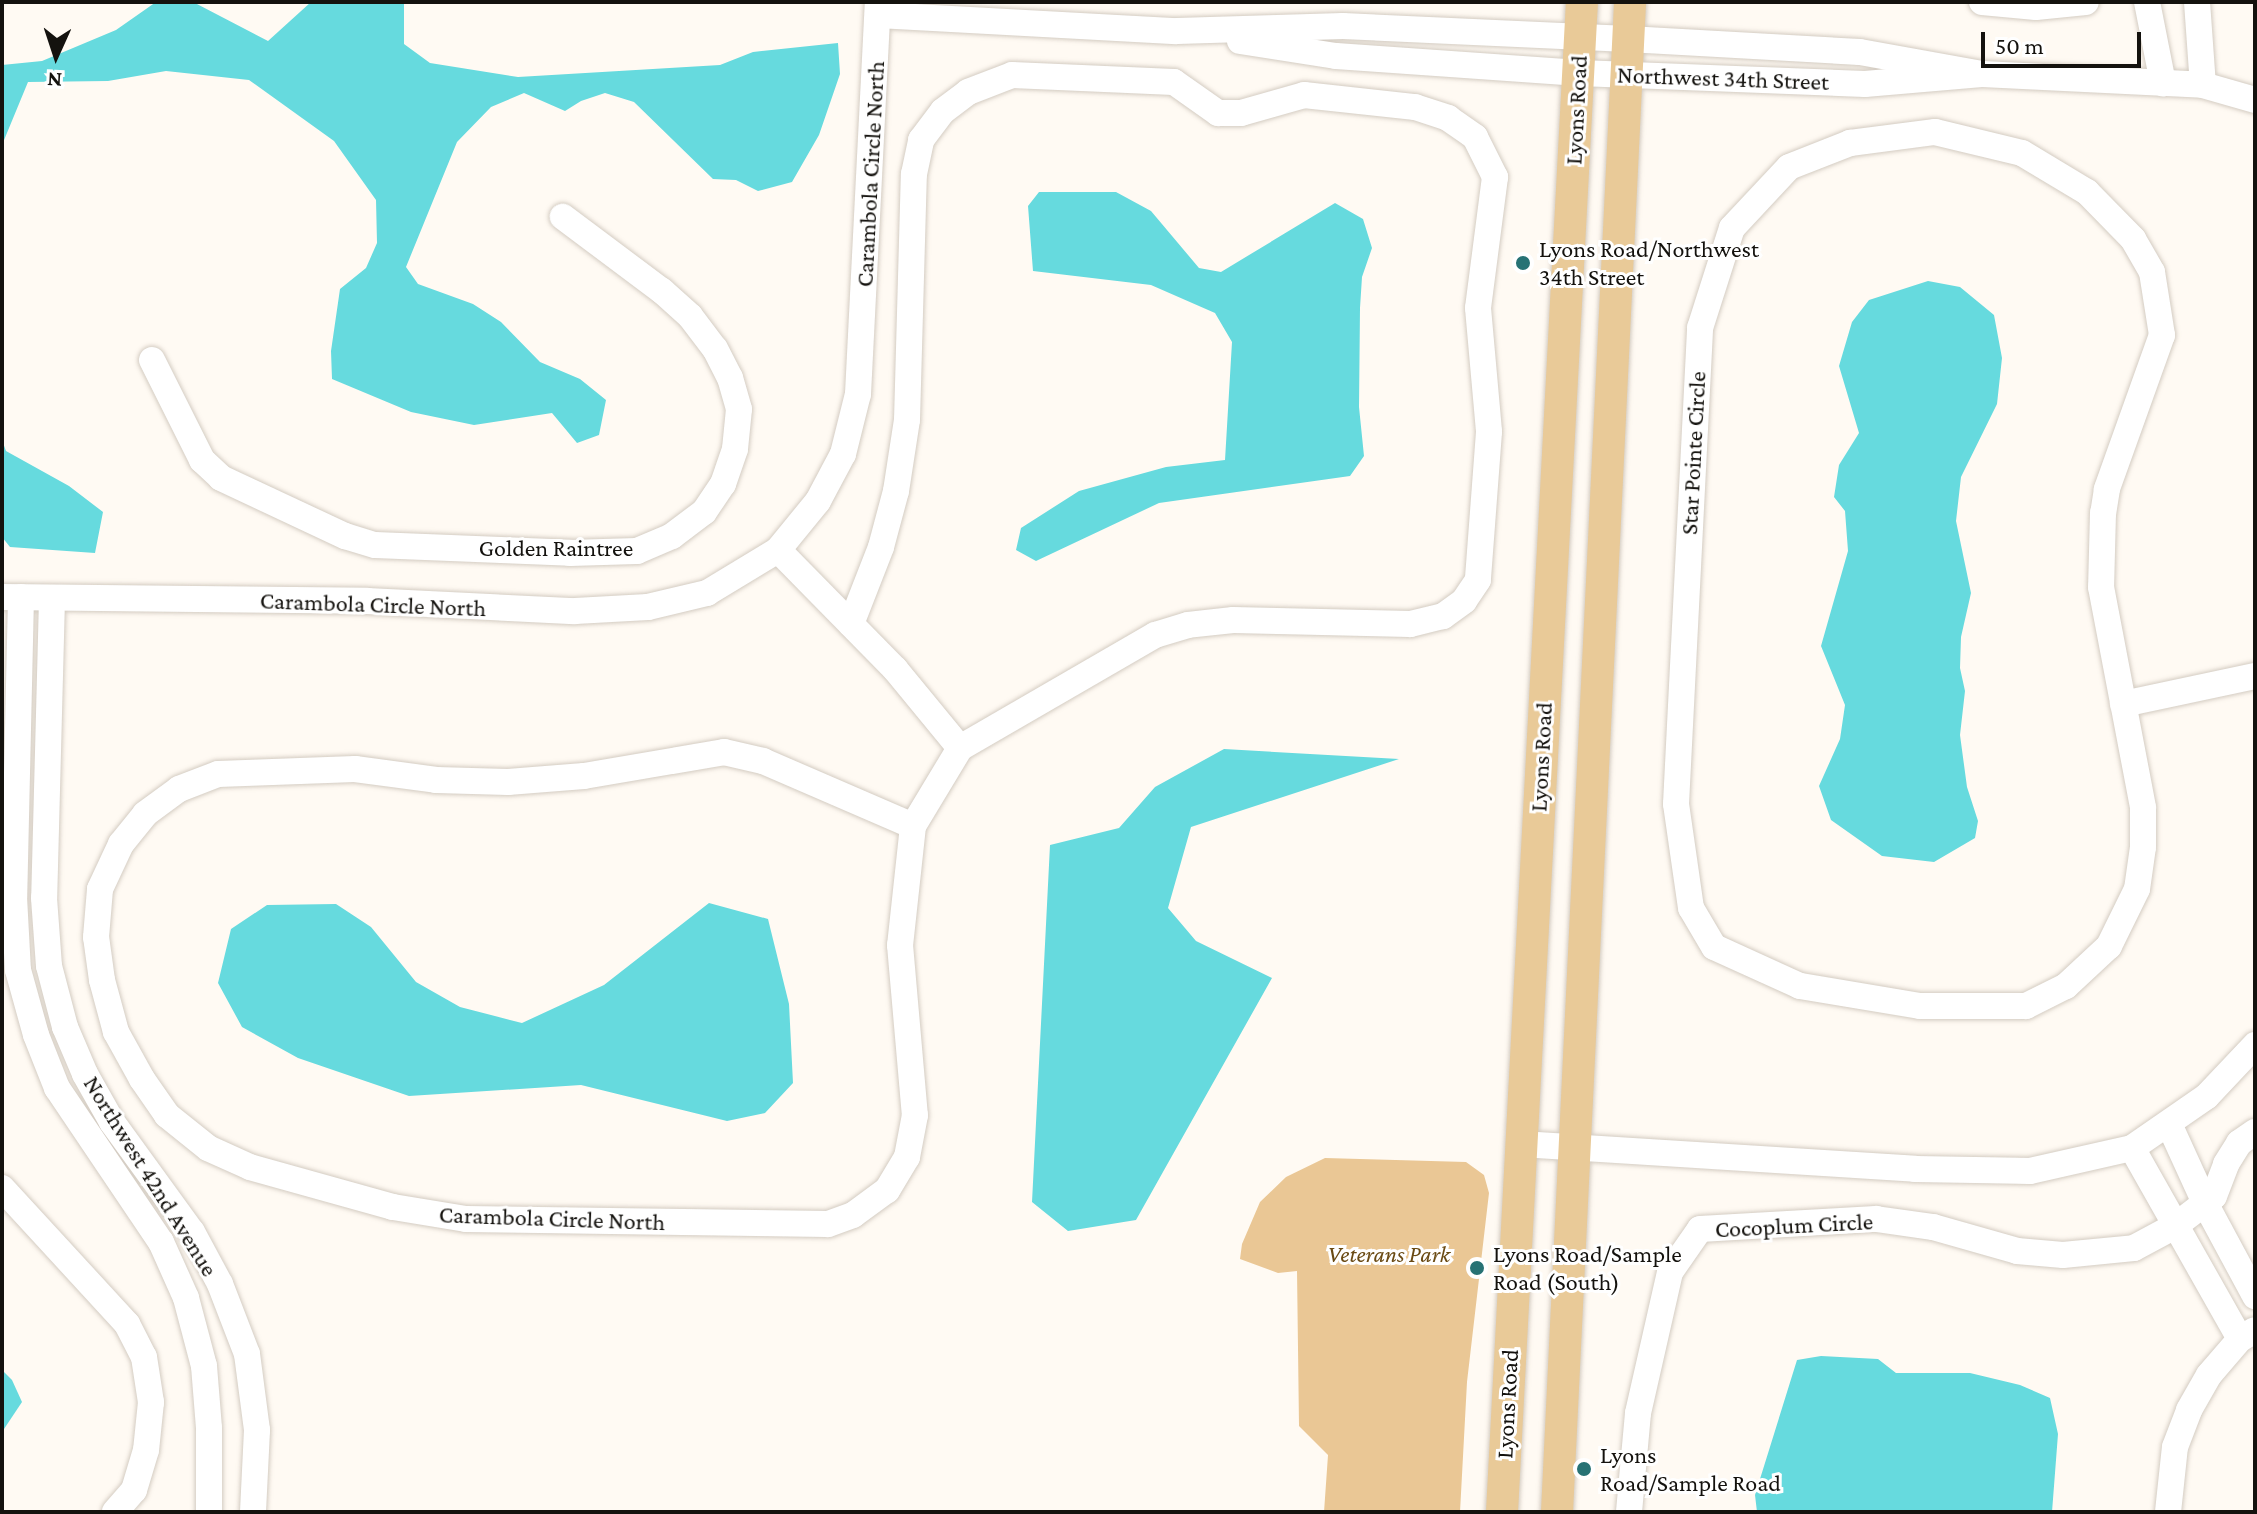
<!DOCTYPE html>
<html>
<head>
<meta charset="utf-8">
<style>
  body { margin:0 }
  #map { position:relative; width:2257px; height:1514px; overflow:hidden; background:#fffaf3; font-family:"Crimson Pro",serif }
  div>[style] { position:absolute }
  .green>* { inset:0; background:#eac795 }
  .water>* { inset:0; background:#66dade }
  .roads { filter:drop-shadow(0 0 2px #d4ccc2) drop-shadow(0 0 2px #d4ccc2) }
  .minor>* { height:26px; margin:-13px; padding:0 13px; transform-origin:13px; border-radius:13px; background:#fff }
  .major>* { height:32px; margin:-16px; padding:0 16px; transform-origin:16px; border-radius:16px; background:#e9ca98 }
  .dots>* { width:22px; height:22px; translate:-50% -50%; box-sizing:border-box; border:4px solid #fff; border-radius:50% }
  span { translate:-50% -50%; white-space:nowrap; text-align:center; line-height:1.15; -webkit-text-stroke:6px #fff; paint-order:stroke }
  .street-label { font-size:24px; color:#14120e }
  .poi-label { font-size:24px; color:#14120e }
  .left { translate:0 -50%; text-align:left }
  .park-label { font-size:24px; color:#6a4a13; font-style:italic }
  .frame { position:absolute; inset:0; border:4px solid #14120e; pointer-events:none }
  .north { position:absolute; left:16px; top:16px; width:80px; height:80px; -webkit-text-stroke:6px #fff; paint-order:stroke; rotate:183deg; font-size:22px; font-weight:700; line-height:32px; text-align:center; color:#14120e }
  .north::after { content:''; display:block; margin:auto; width:28px; height:36px; background:#14120e; clip-path:polygon(50% 0,100% 100%,50% 72%,0 100%) }
  .scale { position:absolute; left:1981px; top:32px; width:160px; height:36px; box-sizing:border-box; border:4px solid #14120e; border-top:0; padding-left:10px; font-size:24px; line-height:28px; white-space:nowrap; color:#14120e; -webkit-text-stroke:6px #fff; paint-order:stroke }
</style>
</head>
<body>
<div id="map">
  <div class="green">
    <i style="clip-path:polygon(1325px 1158px,1466px 1162px,1484px 1175px,1489px 1193px,1467px 1382px,1460px 1512px,1324px 1512px,1328px 1455px,1299px 1426px,1297px 1271px,1278px 1273px,1240px 1259px,1242px 1244px,1260px 1202px,1286px 1177px)"></i>
  </div>
  <div class="water">
    <i style="clip-path:polygon(156px 2px,195px 3px,268px 41px,311px 2px,404px 2px,404px 44px,430px 63px,518px 77px,720px 65px,753px 52px,838px 43px,840px 74px,819px 135px,792px 182px,758px 191px,736px 180px,713px 179px,634px 102px,605px 93px,581px 101px,565px 111px,524px 93px,491px 107px,457px 142px,406px 267px,418px 284px,473px 304px,501px 322px,540px 362px,580px 379px,606px 400px,599px 435px,577px 443px,552px 413px,474px 425px,411px 412px,332px 379px,331px 351px,340px 289px,366px 268px,377px 243px,376px 200px,334px 141px,249px 80px,166px 71px,108px 81px,28px 82px,2px 145px,2px 65px,42px 61px,116px 30px)"></i>
    <i style="clip-path:polygon(1039px 192px,1116px 192px,1151px 211px,1199px 268px,1221px 272px,1335px 203px,1363px 219px,1372px 248px,1362px 277px,1360px 308px,1359px 407px,1364px 456px,1350px 476px,1159px 503px,1036px 561px,1016px 550px,1021px 528px,1079px 491px,1166px 467px,1225px 460px,1232px 342px,1215px 313px,1151px 285px,1033px 271px,1028px 206px)"></i>
    <i style="clip-path:polygon(1928px 281px,1960px 287px,1994px 315px,2002px 358px,1997px 404px,1961px 477px,1956px 521px,1971px 593px,1961px 637px,1960px 668px,1965px 691px,1960px 735px,1967px 787px,1978px 821px,1975px 838px,1934px 862px,1882px 856px,1831px 820px,1819px 786px,1840px 739px,1845px 705px,1821px 646px,1848px 551px,1845px 511px,1834px 497px,1839px 465px,1859px 433px,1839px 366px,1852px 322px,1869px 300px)"></i>
    <i style="clip-path:polygon(2px 440px,6px 451px,69px 486px,103px 512px,95px 553px,10px 547px,2px 537px)"></i>
    <i style="clip-path:polygon(1224px 749px,1399px 759px,1191px 827px,1168px 908px,1196px 941px,1272px 978px,1136px 1220px,1068px 1231px,1032px 1202px,1050px 845px,1119px 828px,1155px 787px)"></i>
    <i style="clip-path:polygon(709px 903px,768px 919px,789px 1004px,793px 1083px,765px 1113px,727px 1121px,581px 1085px,409px 1096px,298px 1058px,242px 1027px,218px 983px,231px 929px,267px 905px,336px 904px,371px 927px,416px 982px,460px 1007px,522px 1023px,604px 985px)"></i>
    <i style="clip-path:polygon(1821px 1356px,1878px 1359px,1896px 1373px,1970px 1373px,2020px 1385px,2050px 1398px,2058px 1434px,2052px 1512px,1757px 1512px,1755px 1495px,1797px 1360px)"></i>
    <i style="clip-path:polygon(2px 1370px,12px 1380px,22px 1402px,2px 1432px)"></i>
  </div>
  <div class="roads">
    <div class="minor">
      <i style="left:1982px;top:2px;width:54px;rotate:5.3deg"></i>
      <i style="left:2036px;top:7px;width:50px;rotate:-5.7deg"></i>
      <i style="left:2147px;top:2px;width:83px;rotate:78.8deg"></i>
      <i style="left:2197px;top:2px;width:83px;rotate:85.9deg"></i>
      <i style="left:878px;top:15px;width:299px;rotate:3.1deg"></i>
      <i style="left:1177px;top:31px;width:166px;rotate:-1.7deg"></i>
      <i style="left:1343px;top:26px;width:285px;rotate:2.6deg"></i>
      <i style="left:1628px;top:39px;width:232px;rotate:3.2deg"></i>
      <i style="left:1860px;top:52px;width:124px;rotate:10.2deg"></i>
      <i style="left:1240px;top:41px;width:97px;rotate:8.9deg"></i>
      <i style="left:1336px;top:56px;width:244px;rotate:4deg"></i>
      <i style="left:1579px;top:73px;width:286px;rotate:2.2deg"></i>
      <i style="left:1865px;top:84px;width:117px;rotate:-4.9deg"></i>
      <i style="left:1982px;top:74px;width:221px;rotate:2.8deg"></i>
      <i style="left:2203px;top:85px;width:54px;rotate:16.1deg"></i>
      <i style="left:1935px;top:132px;width:89px;rotate:13.6deg"></i>
      <i style="left:2022px;top:153px;width:76px;rotate:31deg"></i>
      <i style="left:2087px;top:192px;width:66px;rotate:45.6deg"></i>
      <i style="left:2133px;top:239px;width:38px;rotate:60deg"></i>
      <i style="left:2152px;top:272px;width:64px;rotate:81deg"></i>
      <i style="left:2162px;top:335px;width:164px;rotate:109.7deg"></i>
      <i style="left:2107px;top:489px;width:24px;rotate:99deg"></i>
      <i style="left:2103px;top:513px;width:74px;rotate:91.5deg"></i>
      <i style="left:2101px;top:587px;width:225px;rotate:79.2deg"></i>
      <i style="left:2143px;top:808px;width:39px;rotate:90deg"></i>
      <i style="left:2143px;top:847px;width:42px;rotate:98.1deg"></i>
      <i style="left:2137px;top:889px;width:64px;rotate:116.2deg"></i>
      <i style="left:2109px;top:946px;width:59px;rotate:137.1deg"></i>
      <i style="left:2066px;top:986px;width:45px;rotate:153.4deg"></i>
      <i style="left:2026px;top:1006px;width:106px;rotate:180deg"></i>
      <i style="left:1920px;top:1006px;width:122px;rotate:-170.5deg"></i>
      <i style="left:1800px;top:986px;width:94px;rotate:-155.6deg"></i>
      <i style="left:1714px;top:947px;width:45px;rotate:-120.5deg"></i>
      <i style="left:1691px;top:908px;width:105px;rotate:-98.2deg"></i>
      <i style="left:1676px;top:804px;width:477px;rotate:-87.1deg"></i>
      <i style="left:1700px;top:328px;width:105px;rotate:-72.3deg"></i>
      <i style="left:1732px;top:228px;width:83px;rotate:-46.9deg"></i>
      <i style="left:1789px;top:167px;width:66px;rotate:-21.5deg"></i>
      <i style="left:1850px;top:143px;width:86px;rotate:-7.4deg"></i>
      <i style="left:152px;top:360px;width:112px;rotate:63.4deg"></i>
      <i style="left:202px;top:460px;width:26px;rotate:43deg"></i>
      <i style="left:221px;top:478px;width:137px;rotate:25.1deg"></i>
      <i style="left:345px;top:536px;width:31px;rotate:17deg"></i>
      <i style="left:375px;top:545px;width:195px;rotate:2.3deg"></i>
      <i style="left:570px;top:553px;width:67px;rotate:-1.7deg"></i>
      <i style="left:637px;top:551px;width:38px;rotate:-23deg"></i>
      <i style="left:672px;top:536px;width:40px;rotate:-37deg"></i>
      <i style="left:704px;top:512px;width:34px;rotate:-56deg"></i>
      <i style="left:723px;top:484px;width:37px;rotate:-71deg"></i>
      <i style="left:735px;top:449px;width:40px;rotate:-84.3deg"></i>
      <i style="left:739px;top:409px;width:32px;rotate:-106deg"></i>
      <i style="left:730px;top:378px;width:33px;rotate:-117deg"></i>
      <i style="left:715px;top:349px;width:41px;rotate:-127.1deg"></i>
      <i style="left:690px;top:316px;width:38px;rotate:-138deg"></i>
      <i style="left:662px;top:291px;width:124px;rotate:-143.2deg"></i>
      <i style="left:778px;top:550px;width:167px;rotate:45.5deg"></i>
      <i style="left:895px;top:669px;width:102px;rotate:50.6deg"></i>
      <i style="left:960px;top:748px;width:91px;rotate:121.1deg"></i>
      <i style="left:913px;top:826px;width:120px;rotate:96.2deg"></i>
      <i style="left:900px;top:945px;width:171px;rotate:85deg"></i>
      <i style="left:915px;top:1115px;width:43px;rotate:100.8deg"></i>
      <i style="left:907px;top:1157px;width:39px;rotate:121deg"></i>
      <i style="left:887px;top:1190px;width:42px;rotate:143.7deg"></i>
      <i style="left:853px;top:1215px;width:27px;rotate:160deg"></i>
      <i style="left:828px;top:1224px;width:362px;rotate:-179.2deg"></i>
      <i style="left:466px;top:1219px;width:74px;rotate:-170.7deg"></i>
      <i style="left:393px;top:1207px;width:148px;rotate:-164.4deg"></i>
      <i style="left:250px;top:1167px;width:46px;rotate:-155.7deg"></i>
      <i style="left:208px;top:1148px;width:53px;rotate:-141.2deg"></i>
      <i style="left:167px;top:1115px;width:44px;rotate:-124.8deg"></i>
      <i style="left:142px;top:1079px;width:54px;rotate:-119deg"></i>
      <i style="left:116px;top:1032px;width:54px;rotate:-105.1deg"></i>
      <i style="left:102px;top:980px;width:43px;rotate:-97.9deg"></i>
      <i style="left:96px;top:937px;width:48px;rotate:-85.2deg"></i>
      <i style="left:100px;top:889px;width:50px;rotate:-65deg"></i>
      <i style="left:121px;top:844px;width:38px;rotate:-51deg"></i>
      <i style="left:145px;top:814px;width:42px;rotate:-36.3deg"></i>
      <i style="left:179px;top:789px;width:42px;rotate:-21deg"></i>
      <i style="left:218px;top:774px;width:137px;rotate:-2.1deg"></i>
      <i style="left:355px;top:769px;width:82px;rotate:7.7deg"></i>
      <i style="left:436px;top:780px;width:72px;rotate:1.6deg"></i>
      <i style="left:508px;top:782px;width:76px;rotate:-4.5deg"></i>
      <i style="left:584px;top:776px;width:142px;rotate:-9.7deg"></i>
      <i style="left:724px;top:752px;width:40px;rotate:13deg"></i>
      <i style="left:763px;top:761px;width:163px;rotate:23.4deg"></i>
      <i style="left:2px;top:597px;width:365px;rotate:0.6deg"></i>
      <i style="left:367px;top:601px;width:208px;rotate:2.8deg"></i>
      <i style="left:575px;top:611px;width:73px;rotate:-3.1deg"></i>
      <i style="left:648px;top:607px;width:61px;rotate:-13.3deg"></i>
      <i style="left:707px;top:593px;width:83px;rotate:-31.2deg"></i>
      <i style="left:778px;top:550px;width:63px;rotate:-50.8deg"></i>
      <i style="left:818px;top:501px;width:53px;rotate:-62deg"></i>
      <i style="left:843px;top:454px;width:62px;rotate:-76deg"></i>
      <i style="left:858px;top:394px;width:393px;rotate:-87.1deg"></i>
      <i style="left:21px;top:597px;width:300px;rotate:91.3deg"></i>
      <i style="left:14px;top:897px;width:73px;rotate:86.9deg"></i>
      <i style="left:18px;top:970px;width:67px;rotate:74.5deg"></i>
      <i style="left:36px;top:1035px;width:57px;rotate:68.4deg"></i>
      <i style="left:57px;top:1088px;width:186px;rotate:56deg"></i>
      <i style="left:161px;top:1242px;width:61px;rotate:65.9deg"></i>
      <i style="left:186px;top:1298px;width:70px;rotate:75.2deg"></i>
      <i style="left:204px;top:1366px;width:62px;rotate:85.4deg"></i>
      <i style="left:209px;top:1428px;width:84px;rotate:90deg"></i>
      <i style="left:52px;top:599px;width:299px;rotate:91.5deg"></i>
      <i style="left:44px;top:898px;width:68px;rotate:85.8deg"></i>
      <i style="left:49px;top:966px;width:63px;rotate:75.3deg"></i>
      <i style="left:65px;top:1027px;width:51px;rotate:66.9deg"></i>
      <i style="left:85px;top:1074px;width:55px;rotate:60.6deg"></i>
      <i style="left:112px;top:1122px;width:136px;rotate:54deg"></i>
      <i style="left:192px;top:1232px;width:59px;rotate:61.7deg"></i>
      <i style="left:220px;top:1284px;width:75px;rotate:68.9deg"></i>
      <i style="left:247px;top:1354px;width:77px;rotate:82.5deg"></i>
      <i style="left:257px;top:1430px;width:82px;rotate:92.8deg"></i>
      <i style="left:851px;top:624px;width:83px;rotate:-68.7deg"></i>
      <i style="left:881px;top:547px;width:58px;rotate:-75deg"></i>
      <i style="left:896px;top:491px;width:72px;rotate:-81.2deg"></i>
      <i style="left:907px;top:420px;width:246px;rotate:-88.4deg"></i>
      <i style="left:914px;top:174px;width:35px;rotate:-78deg"></i>
      <i style="left:921px;top:140px;width:36px;rotate:-53deg"></i>
      <i style="left:943px;top:111px;width:31px;rotate:-37deg"></i>
      <i style="left:968px;top:92px;width:47px;rotate:-21.1deg"></i>
      <i style="left:1012px;top:75px;width:162px;rotate:2.5deg"></i>
      <i style="left:1174px;top:82px;width:54px;rotate:35.2deg"></i>
      <i style="left:1218px;top:113px;width:23px"></i>
      <i style="left:1241px;top:113px;width:66px;rotate:-15.9deg"></i>
      <i style="left:1304px;top:95px;width:112px;rotate:6.2deg"></i>
      <i style="left:1415px;top:107px;width:35px;rotate:18deg"></i>
      <i style="left:1448px;top:118px;width:33px;rotate:35deg"></i>
      <i style="left:1475px;top:137px;width:45px;rotate:63.4deg"></i>
      <i style="left:1495px;top:177px;width:132px;rotate:97.4deg"></i>
      <i style="left:1478px;top:308px;width:124px;rotate:84.9deg"></i>
      <i style="left:1489px;top:432px;width:148px;rotate:94.3deg"></i>
      <i style="left:1478px;top:580px;width:25px;rotate:124deg"></i>
      <i style="left:1464px;top:601px;width:26px;rotate:144deg"></i>
      <i style="left:1443px;top:616px;width:34px;rotate:166deg"></i>
      <i style="left:1410px;top:624px;width:177px;rotate:-178.7deg"></i>
      <i style="left:1233px;top:620px;width:45px;rotate:173.7deg"></i>
      <i style="left:1188px;top:625px;width:34px;rotate:163deg"></i>
      <i style="left:1155px;top:635px;width:225px;rotate:149.9deg"></i>
      <i style="left:2123px;top:704px;width:135px;rotate:-12deg"></i>
      <i style="left:2169px;top:1124px;width:87px;rotate:65.5deg"></i>
      <i style="left:2205px;top:1203px;width:106px;rotate:61.7deg"></i>
      <i style="left:1521px;top:1144px;width:395px;rotate:3.6deg"></i>
      <i style="left:1915px;top:1169px;width:115px;rotate:1deg"></i>
      <i style="left:2030px;top:1171px;width:105px;rotate:-12.7deg"></i>
      <i style="left:2132px;top:1148px;width:91px;rotate:-34.7deg"></i>
      <i style="left:2207px;top:1096px;width:70px;rotate:-46.7deg"></i>
      <i style="left:2132px;top:1148px;width:219px;rotate:60.5deg"></i>
      <i style="left:2px;top:1188px;width:185px;rotate:47.4deg"></i>
      <i style="left:127px;top:1324px;width:37px;rotate:63deg"></i>
      <i style="left:144px;top:1357px;width:46px;rotate:81.2deg"></i>
      <i style="left:151px;top:1402px;width:48px;rotate:95.9deg"></i>
      <i style="left:146px;top:1450px;width:42px;rotate:106.7deg"></i>
      <i style="left:134px;top:1490px;width:29px;rotate:131deg"></i>
      <i style="left:1629px;top:1512px;width:99px;rotate:-84.8deg"></i>
      <i style="left:1638px;top:1413px;width:145px;rotate:-77.2deg"></i>
      <i style="left:1670px;top:1272px;width:52px;rotate:-55.1deg"></i>
      <i style="left:1700px;top:1229px;width:176px;rotate:-3.3deg"></i>
      <i style="left:1876px;top:1219px;width:58px;rotate:8deg"></i>
      <i style="left:1933px;top:1227px;width:87px;rotate:15.9deg"></i>
      <i style="left:2017px;top:1251px;width:46px;rotate:5deg"></i>
      <i style="left:2063px;top:1255px;width:71px;rotate:-5.6deg"></i>
      <i style="left:2134px;top:1248px;width:47px;rotate:-28.2deg"></i>
      <i style="left:2175px;top:1226px;width:49px;rotate:-37.6deg"></i>
      <i style="left:2214px;top:1196px;width:34px;rotate:-69deg"></i>
      <i style="left:2226px;top:1164px;width:25px;rotate:-58deg"></i>
      <i style="left:2239px;top:1143px;width:19px;rotate:-35deg"></i>
      <i style="left:2168px;top:1512px;width:65px;rotate:-83.9deg"></i>
      <i style="left:2175px;top:1447px;width:40px;rotate:-69deg"></i>
      <i style="left:2189px;top:1410px;width:40px;rotate:-60.3deg"></i>
      <i style="left:2209px;top:1375px;width:48px;rotate:-49.3deg"></i>
      <i style="left:2240px;top:1339px;width:17px;rotate:-31deg"></i>
    </div>
    <div class="major">
      <i style="left:1502px;top:1512px;width:1512px;rotate:-86.97deg"></i>
      <i style="left:1557px;top:1512px;width:1512px;rotate:-87.23deg"></i>
    </div>
  </div>
  <div class="dots">
    <i style="left:1523px;top:263px;background:#277274"></i>
    <i style="left:1477px;top:1268px;background:#277274"></i>
    <i style="left:1584px;top:1469px;background:#277274"></i>
  </div>
  <div class="street-label">
    <span style="left:1723px;top:78px;rotate:2deg">Northwest 34th Street</span>
    <span style="left:1576px;top:110px;rotate:-87deg">Lyons Road</span>
    <span style="left:870px;top:174px;rotate:-87deg">Carambola Circle North</span>
    <span style="left:1693px;top:453px;rotate:-87deg">Star Pointe Circle</span>
    <span style="left:556px;top:548px">Golden Raintree</span>
    <span style="left:373px;top:604px;rotate:2deg">Carambola Circle North</span>
    <span style="left:1541px;top:757px;rotate:-87deg">Lyons Road</span>
    <span style="left:151px;top:1176px;rotate:58deg">Northwest 42nd Avenue</span>
    <span style="left:552px;top:1218px;rotate:2deg">Carambola Circle North</span>
    <span style="left:1794px;top:1225px;rotate:-3deg">Cocoplum Circle</span>
    <span style="left:1507px;top:1404px;rotate:-87deg">Lyons Road</span>
  </div>
  <div class="poi-label">
    <span class="left" style="left:1539px;top:263px">Lyons Road/Northwest<br>34th Street</span>
    <span class="left" style="left:1493px;top:1268px">Lyons Road/Sample<br>Road (South)</span>
    <span class="left" style="left:1600px;top:1469px">Lyons<br>Road/Sample Road</span>
  </div>
  <div class="park-label">
    <span style="left:1389px;top:1254px">Veterans Park</span>
  </div>
  <div class="frame"></div>
  <div class="north">N</div>
  <div class="scale">50 m</div>
</div>
</body>
</html>
